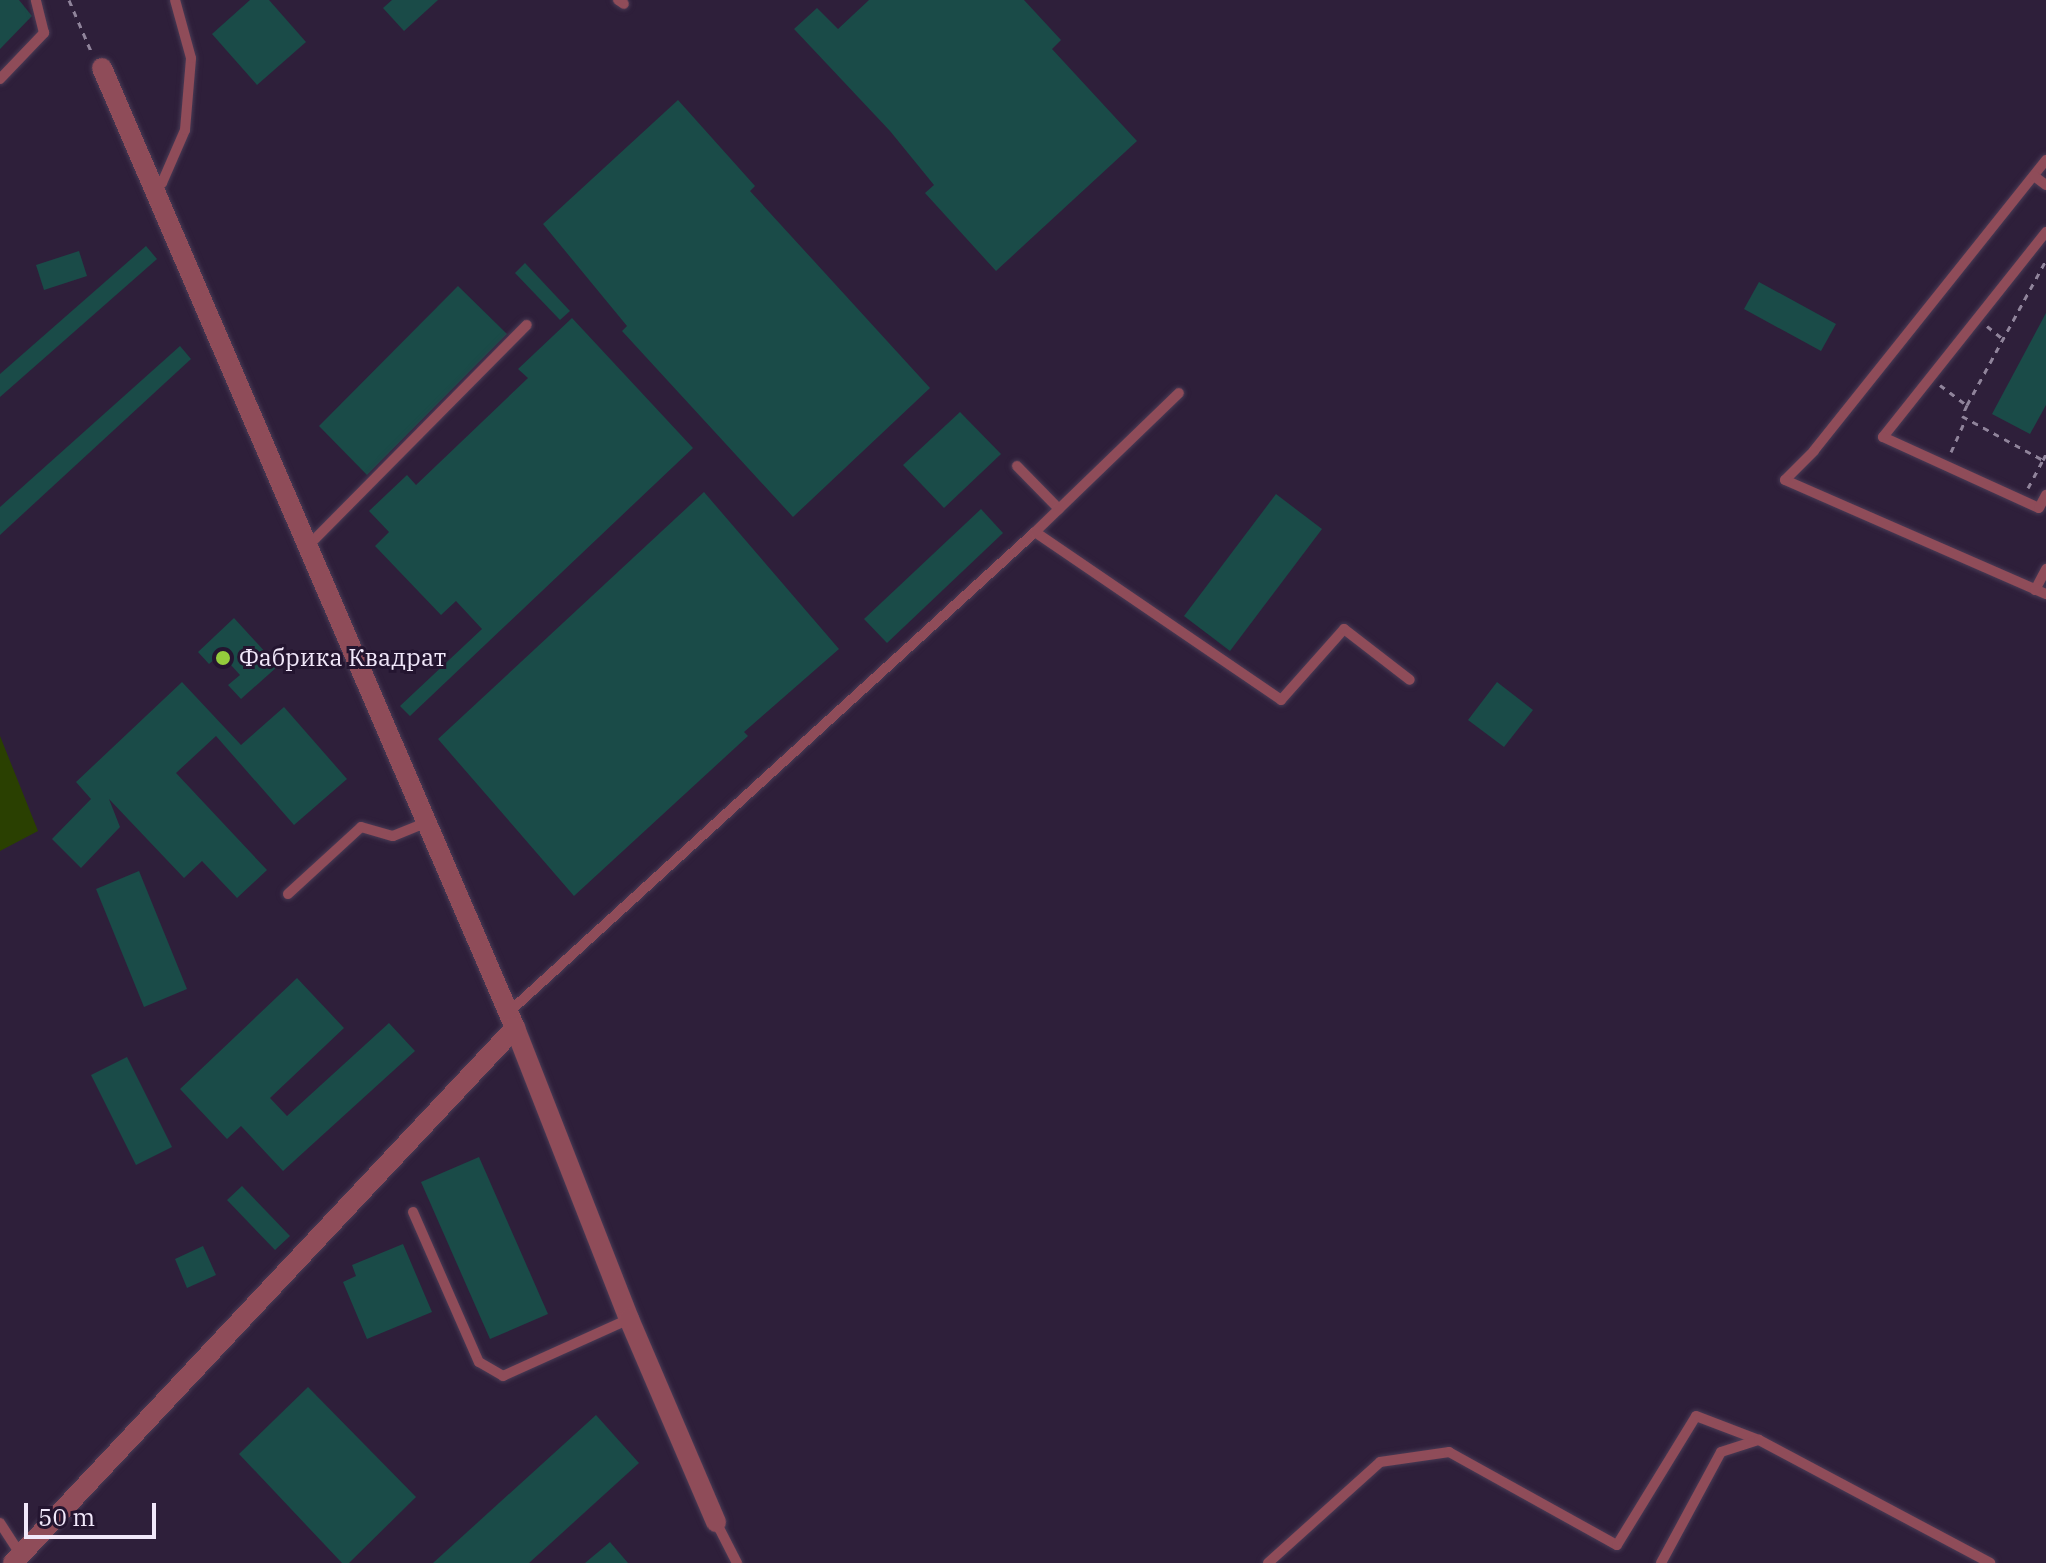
<!DOCTYPE html>
<html>
<head>
<meta charset="utf-8">
<style>
  body { margin:0 }
  #map { position:relative; width:2046px; height:1563px; overflow:hidden; background:#2e1f3a; font-family:"IBM Plex Serif",serif }
  div>[style] { position:absolute }
  .green>* { inset:0; background:#2a4001 }
  .building>* { inset:0; background:#1a4b48 }
  .path>* { height:3px; margin-top:-1.5px; transform-origin:0; background:repeating-linear-gradient(90deg,#90849b 0 6px,transparent 0 12px) }
  .roads { filter:drop-shadow(0 0 2px #493b55) drop-shadow(0 0 2px #493b55) }
  .service>* { height:10px; margin:-5px; padding:0 5px; transform-origin:5px; border-radius:5px; background:#8f4c59 }
  .minor>* { height:20px; margin:-10px; padding:0 10px; transform-origin:10px; border-radius:10px; background:#8f4c59 }
  .dots>* { width:22px; height:22px; translate:-50% -50%; box-sizing:border-box; border:4px solid #241530; border-radius:50% }
  span { translate:-50% -50%; white-space:nowrap; text-align:center; line-height:1.15; -webkit-text-stroke:6px #241530; paint-order:stroke }
  .poi-label { font-size:24px; color:#f1e8fa }
  .left { translate:0 -50%; text-align:left }
  .scale { position:absolute; left:24px; top:1503px; width:132px; height:36px; box-sizing:border-box; border:4px solid #f1e8fa; border-top:0; padding-left:10px; font-size:24px; line-height:28px; white-space:nowrap; color:#f1e8fa; -webkit-text-stroke:6px #241530; paint-order:stroke }
</style>
</head>
<body>
<div id="map">
  <div class="green">
    <i style="clip-path:polygon(0 736px,38px 831px,0 851px)"></i>
  </div>
  <div class="building">
    <i style="clip-path:polygon(0 0,19px 0,32px 16px,0 49px)"></i>
    <i style="clip-path:polygon(250px 0,269px 0,306px 42px,257px 85px,212px 34px)"></i>
    <i style="clip-path:polygon(392px 0,438px 0,404px 31px,383px 8px)"></i>
    <i style="clip-path:polygon(869px 0,1024px 0,1061px 40px,1052px 49px,1137px 141px,996px 271px,925px 193px,934px 185px,890px 131px,794px 29px,817px 8px,838px 29px)"></i>
    <i style="clip-path:polygon(678px 100px,755px 186px,750px 191px,930px 388px,793px 517px,622px 331px,627px 326px,543px 224px)"></i>
    <i style="clip-path:polygon(146px 246px,157px 259px,0 397px,0 374px)"></i>
    <i style="clip-path:polygon(79px 251px,87px 276px,44px 290px,36px 265px)"></i>
    <i style="clip-path:polygon(525px 263px,570px 311px,560px 320px,515px 273px)"></i>
    <i style="clip-path:polygon(1759px 282px,1836px 324px,1821px 351px,1744px 309px)"></i>
    <i style="clip-path:polygon(458px 286px,507px 334px,367px 475px,319px 426px)"></i>
    <i style="clip-path:polygon(2046px 313px,2046px 405px,2030px 434px,1992px 414px)"></i>
    <i style="clip-path:polygon(572px 318px,693px 448px,410px 716px,400px 706px,482px 629px,456px 601px,441px 615px,375px 546px,389px 532px,369px 511px,407px 475px,416px 485px,528px 378px,518px 369px)"></i>
    <i style="clip-path:polygon(180px 346px,191px 359px,0 535px,0 507px)"></i>
    <i style="clip-path:polygon(960px 412px,1001px 454px,944px 508px,903px 465px)"></i>
    <i style="clip-path:polygon(704px 492px,839px 649px,744px 732px,748px 736px,574px 896px,438px 739px)"></i>
    <i style="clip-path:polygon(1276px 494px,1322px 529px,1230px 651px,1184px 616px)"></i>
    <i style="clip-path:polygon(981px 509px,1003px 533px,887px 643px,864px 619px)"></i>
    <i style="clip-path:polygon(234px 618px,278px 666px,241px 699px,228px 685px,240px 675px,221px 654px,209px 664px,198px 652px)"></i>
    <i style="clip-path:polygon(182px 682px,241px 745px,284px 707px,347px 779px,294px 825px,216px 736px,176px 773px,267px 870px,237px 898px,202px 861px,184px 878px,109px 799px,120px 827px,81px 868px,52px 839px,91px 799px,76px 782px)"></i>
    <i style="clip-path:polygon(1497px 682px,1533px 710px,1504px 747px,1468px 720px)"></i>
    <i style="clip-path:polygon(139px 871px,187px 989px,144px 1007px,96px 889px)"></i>
    <i style="clip-path:polygon(297px 978px,344px 1028px,270px 1098px,287px 1116px,389px 1023px,415px 1051px,283px 1171px,241px 1126px,227px 1139px,180px 1089px)"></i>
    <i style="clip-path:polygon(127px 1057px,172px 1147px,136px 1165px,91px 1075px)"></i>
    <i style="clip-path:polygon(479px 1157px,548px 1314px,490px 1339px,421px 1182px)"></i>
    <i style="clip-path:polygon(242px 1186px,290px 1236px,275px 1250px,227px 1200px)"></i>
    <i style="clip-path:polygon(403px 1244px,432px 1312px,367px 1339px,343px 1282px,356px 1276px,352px 1265px)"></i>
    <i style="clip-path:polygon(203px 1246px,216px 1275px,187px 1288px,175px 1259px)"></i>
    <i style="clip-path:polygon(308px 1387px,416px 1497px,349px 1563px,342px 1563px,239px 1454px)"></i>
    <i style="clip-path:polygon(596px 1415px,639px 1463px,529px 1563px,433px 1563px)"></i>
    <i style="clip-path:polygon(610px 1542px,628px 1563px,585px 1563px)"></i>
  </div>
  <div class="path">
    <i style="left:69px;top:0;width:56px;rotate:66.7deg"></i>
    <i style="left:1987px;top:326px;width:21px;rotate:39deg"></i>
    <i style="left:1940px;top:385px;width:34px;rotate:37deg"></i>
    <i style="left:1967px;top:405px;width:12px;rotate:114deg"></i>
    <i style="left:1962px;top:416px;width:92px;rotate:28.5deg"></i>
    <i style="left:2043px;top:460px;width:7px;rotate:-63deg"></i>
    <i style="left:1967px;top:405px;width:165px;rotate:-61.4deg"></i>
    <i style="left:1951px;top:452px;width:36px;rotate:-66deg"></i>
    <i style="left:2028px;top:488px;width:32px;rotate:-62deg"></i>
  </div>
  <div class="roads">
    <div class="service">
      <i style="left:618px;top:0;width:7px;rotate:34deg"></i>
      <i style="left:0;top:79px;width:64px;rotate:-46.3deg"></i>
      <i style="left:44px;top:33px;width:34px;rotate:-104deg"></i>
      <i style="left:2046px;top:160px;width:372px;rotate:128.6deg"></i>
      <i style="left:1814px;top:451px;width:41px;rotate:135deg"></i>
      <i style="left:1785px;top:480px;width:285px;rotate:23.6deg"></i>
      <i style="left:2034px;top:176px;width:15px;rotate:37deg"></i>
      <i style="left:153px;top:189px;width:11px;rotate:-34deg"></i>
      <i style="left:162px;top:183px;width:58px;rotate:-66.5deg"></i>
      <i style="left:185px;top:130px;width:72px;rotate:-85.2deg"></i>
      <i style="left:191px;top:58px;width:60px;rotate:-105.4deg"></i>
      <i style="left:2046px;top:232px;width:262px;rotate:128.5deg"></i>
      <i style="left:1883px;top:437px;width:171px;rotate:24.5deg"></i>
      <i style="left:2039px;top:508px;width:15px;rotate:-62deg"></i>
      <i style="left:1017px;top:466px;width:60px;rotate:45.7deg"></i>
      <i style="left:1035px;top:532px;width:298px;rotate:34.3deg"></i>
      <i style="left:1281px;top:700px;width:95px;rotate:-48.4deg"></i>
      <i style="left:1344px;top:629px;width:83px;rotate:37.7deg"></i>
      <i style="left:308px;top:546px;width:311px;rotate:-45.3deg"></i>
      <i style="left:2035px;top:590px;width:24px;rotate:-62deg"></i>
      <i style="left:288px;top:894px;width:99px;rotate:-42.5deg"></i>
      <i style="left:361px;top:827px;width:33px;rotate:16deg"></i>
      <i style="left:393px;top:836px;width:37px;rotate:-22deg"></i>
      <i style="left:509px;top:1012px;width:712px;rotate:-42.38deg"></i>
      <i style="left:1035px;top:532px;width:200px;rotate:-44deg"></i>
      <i style="left:413px;top:1212px;width:164px;rotate:66.3deg"></i>
      <i style="left:479px;top:1362px;width:28px;rotate:30deg"></i>
      <i style="left:503px;top:1376px;width:138px;rotate:-24.3deg"></i>
      <i style="left:716px;top:1522px;width:46px;rotate:62.9deg"></i>
      <i style="left:0;top:1523px;width:38px;rotate:57deg"></i>
      <i style="left:1268px;top:1563px;width:151px;rotate:-42deg"></i>
      <i style="left:1380px;top:1462px;width:70px;rotate:-8.2deg"></i>
      <i style="left:1449px;top:1452px;width:192px;rotate:29deg"></i>
      <i style="left:1617px;top:1545px;width:151px;rotate:-58.5deg"></i>
      <i style="left:1696px;top:1416px;width:67px;rotate:20.9deg"></i>
      <i style="left:1661px;top:1563px;width:126px;rotate:-61.6deg"></i>
      <i style="left:1721px;top:1452px;width:40px;rotate:-18deg"></i>
      <i style="left:1759px;top:1440px;width:262px;rotate:28deg"></i>
    </div>
    <div class="minor">
      <i style="left:102px;top:68px;width:1045px;rotate:66.72deg"></i>
      <i style="left:515px;top:1028px;width:313px;rotate:68.6deg"></i>
      <i style="left:629px;top:1319px;width:221px;rotate:66.8deg"></i>
      <i style="left:13px;top:1563px;width:734px;rotate:-46.82deg"></i>
    </div>
  </div>
  <div class="dots">
    <i style="left:223px;top:658px;background:#94cc3c"></i>
  </div>
  <div class="poi-label">
    <span class="left" style="left:239px;top:658px">Фабрика Квадрат</span>
  </div>
  <div class="scale">50 m</div>
</div>
</body>
</html>
